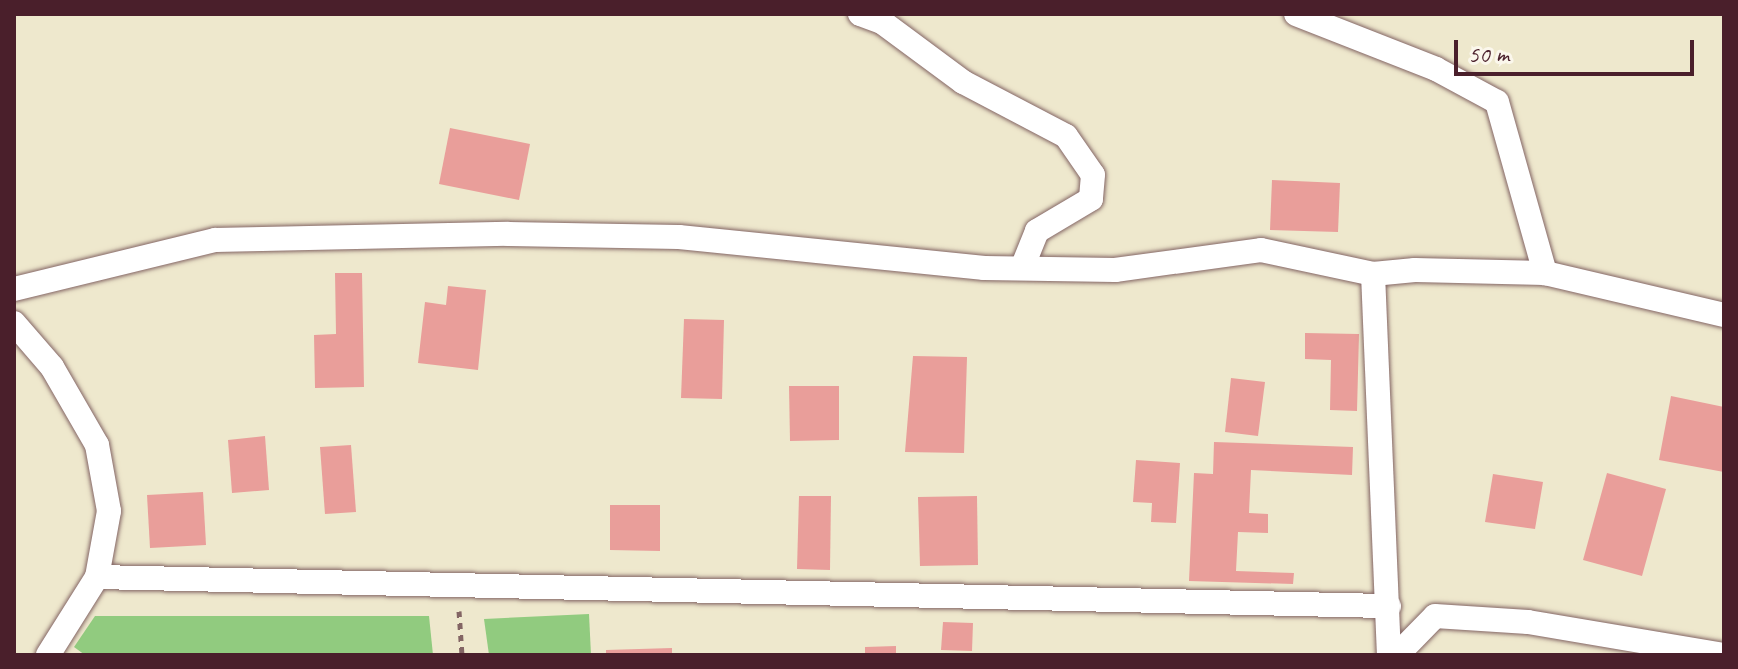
<!DOCTYPE html>
<html>
<head>
<meta charset="utf-8">
<style>
  body { margin:0 }
  #map { position:relative; width:1738px; height:669px; overflow:hidden; background:#eee8cd; font-family:Caveat,sans-serif }
  div>[style] { position:absolute }
  .green>* { inset:0; background:#91cb7f }
  .building>* { inset:0; background:#e99e9a }
  .path>* { height:5px; margin-top:-2.5px; transform-origin:0; background:repeating-linear-gradient(90deg,#836564 0 6px,transparent 0 12px) }
  .roads { filter:drop-shadow(0 0 2px #836564) drop-shadow(0 0 2px #836564) }
  .minor>* { height:24px; margin:-12px; padding:0 12px; transform-origin:12px; border-radius:12px; background:#fff }
  span { translate:-50% -50%; white-space:nowrap; text-align:center; line-height:1.15; -webkit-text-stroke:8px #fbf7ec; paint-order:stroke }
  .frame { position:absolute; inset:0; border:16px solid #4a1f2b; pointer-events:none }
  .scale { position:absolute; left:1454px; top:40px; width:240px; height:36px; box-sizing:border-box; border:4px solid #4a1f2b; border-top:0; padding-left:10px; font-size:24px; line-height:28px; white-space:nowrap; color:#4a1f2b; -webkit-text-stroke:6px #fbf7ec; paint-order:stroke }
</style>
</head>
<body>
<div id="map">
  <div class="green">
    <i style="clip-path:polygon(589px 614px,591px 655px,489px 655px,484px 619px)"></i>
    <i style="clip-path:polygon(95px 616px,429px 616px,433px 655px,85px 655px,74px 647px)"></i>
  </div>
  <div class="building">
    <i style="clip-path:polygon(450px 128px,530px 144px,519px 200px,439px 184px)"></i>
    <i style="clip-path:polygon(1272px 180px,1340px 183px,1338px 232px,1270px 230px)"></i>
    <i style="clip-path:polygon(335px 273px,362px 273px,364px 387px,315px 388px,314px 335px,336px 334px)"></i>
    <i style="clip-path:polygon(448px 286px,486px 290px,478px 370px,418px 363px,425px 302px,446px 305px)"></i>
    <i style="clip-path:polygon(684px 319px,724px 320px,722px 399px,681px 398px)"></i>
    <i style="clip-path:polygon(1305px 333px,1359px 334px,1357px 411px,1330px 410px,1331px 360px,1305px 359px)"></i>
    <i style="clip-path:polygon(913px 356px,967px 357px,964px 453px,905px 452px)"></i>
    <i style="clip-path:polygon(1231px 378px,1265px 382px,1258px 436px,1225px 432px)"></i>
    <i style="clip-path:polygon(789px 386px,839px 386px,839px 440px,790px 441px)"></i>
    <i style="clip-path:polygon(1671px 396px,1724px 407px,1724px 472px,1659px 460px)"></i>
    <i style="clip-path:polygon(265px 436px,269px 490px,232px 493px,228px 440px)"></i>
    <i style="clip-path:polygon(1214px 442px,1353px 447px,1352px 475px,1251px 470px,1249px 513px,1268px 514px,1268px 533px,1238px 532px,1236px 571px,1294px 573px,1293px 584px,1189px 581px,1194px 473px,1213px 474px)"></i>
    <i style="clip-path:polygon(351px 445px,356px 512px,325px 514px,320px 447px)"></i>
    <i style="clip-path:polygon(1136px 460px,1180px 463px,1176px 523px,1151px 522px,1152px 503px,1133px 502px)"></i>
    <i style="clip-path:polygon(1607px 473px,1666px 489px,1642px 576px,1583px 560px)"></i>
    <i style="clip-path:polygon(1493px 474px,1543px 482px,1535px 529px,1485px 522px)"></i>
    <i style="clip-path:polygon(203px 492px,206px 545px,150px 548px,147px 495px)"></i>
    <i style="clip-path:polygon(799px 496px,831px 496px,830px 570px,797px 569px)"></i>
    <i style="clip-path:polygon(977px 496px,978px 565px,920px 566px,918px 497px)"></i>
    <i style="clip-path:polygon(610px 505px,660px 505px,660px 551px,610px 550px)"></i>
    <i style="clip-path:polygon(943px 622px,973px 623px,972px 651px,941px 650px)"></i>
    <i style="clip-path:polygon(896px 646px,896px 655px,865px 655px,865px 647px)"></i>
    <i style="clip-path:polygon(672px 648px,672px 655px,606px 655px,606px 650px)"></i>
  </div>
  <div class="path">
    <i style="left:459px;top:611px;width:44px;rotate:86.1deg"></i>
  </div>
  <div class="roads">
    <div class="minor">
      <i style="left:860px;top:14px;width:23px;rotate:20deg"></i>
      <i style="left:882px;top:22px;width:101px;rotate:36.5deg"></i>
      <i style="left:963px;top:82px;width:116px;rotate:27.7deg"></i>
      <i style="left:1066px;top:136px;width:47px;rotate:55.3deg"></i>
      <i style="left:1093px;top:175px;width:24px;rotate:95deg"></i>
      <i style="left:1091px;top:199px;width:63px;rotate:149.3deg"></i>
      <i style="left:1037px;top:231px;width:40px;rotate:112deg"></i>
      <i style="left:1296px;top:14px;width:150px;rotate:21.4deg"></i>
      <i style="left:1436px;top:69px;width:69px;rotate:28.4deg"></i>
      <i style="left:1497px;top:102px;width:178px;rotate:74.3deg"></i>
      <i style="left:1373px;top:274px;width:381px;rotate:87.6deg"></i>
      <i style="left:14px;top:289px;width:207px;rotate:-13.7deg"></i>
      <i style="left:215px;top:240px;width:293px;rotate:-1.2deg"></i>
      <i style="left:508px;top:234px;width:171px;rotate:1deg"></i>
      <i style="left:679px;top:237px;width:307px;rotate:5.8deg"></i>
      <i style="left:984px;top:268px;width:131px;rotate:0.9deg"></i>
      <i style="left:1115px;top:270px;width:147px;rotate:-7.8deg"></i>
      <i style="left:1261px;top:250px;width:115px;rotate:12.1deg"></i>
      <i style="left:1373px;top:274px;width:42px;rotate:-5.4deg"></i>
      <i style="left:1415px;top:270px;width:130px;rotate:1.3deg"></i>
      <i style="left:1545px;top:273px;width:184px;rotate:13.2deg"></i>
      <i style="left:14px;top:323px;width:58px;rotate:49.2deg"></i>
      <i style="left:52px;top:367px;width:90px;rotate:60deg"></i>
      <i style="left:97px;top:445px;width:67px;rotate:79.7deg"></i>
      <i style="left:109px;top:511px;width:67px;rotate:100.3deg"></i>
      <i style="left:48px;top:655px;width:92px;rotate:-57.9deg"></i>
      <i style="left:97px;top:577px;width:1292px;rotate:1.29deg"></i>
      <i style="left:1397px;top:655px;width:54px;rotate:-45.7deg"></i>
      <i style="left:1435px;top:616px;width:93px;rotate:3.7deg"></i>
      <i style="left:1528px;top:622px;width:199px;rotate:9.6deg"></i>
    </div>
  </div>
  <div class="frame"></div>
  <div class="scale">50 m</div>
</div>
</body>
</html>
